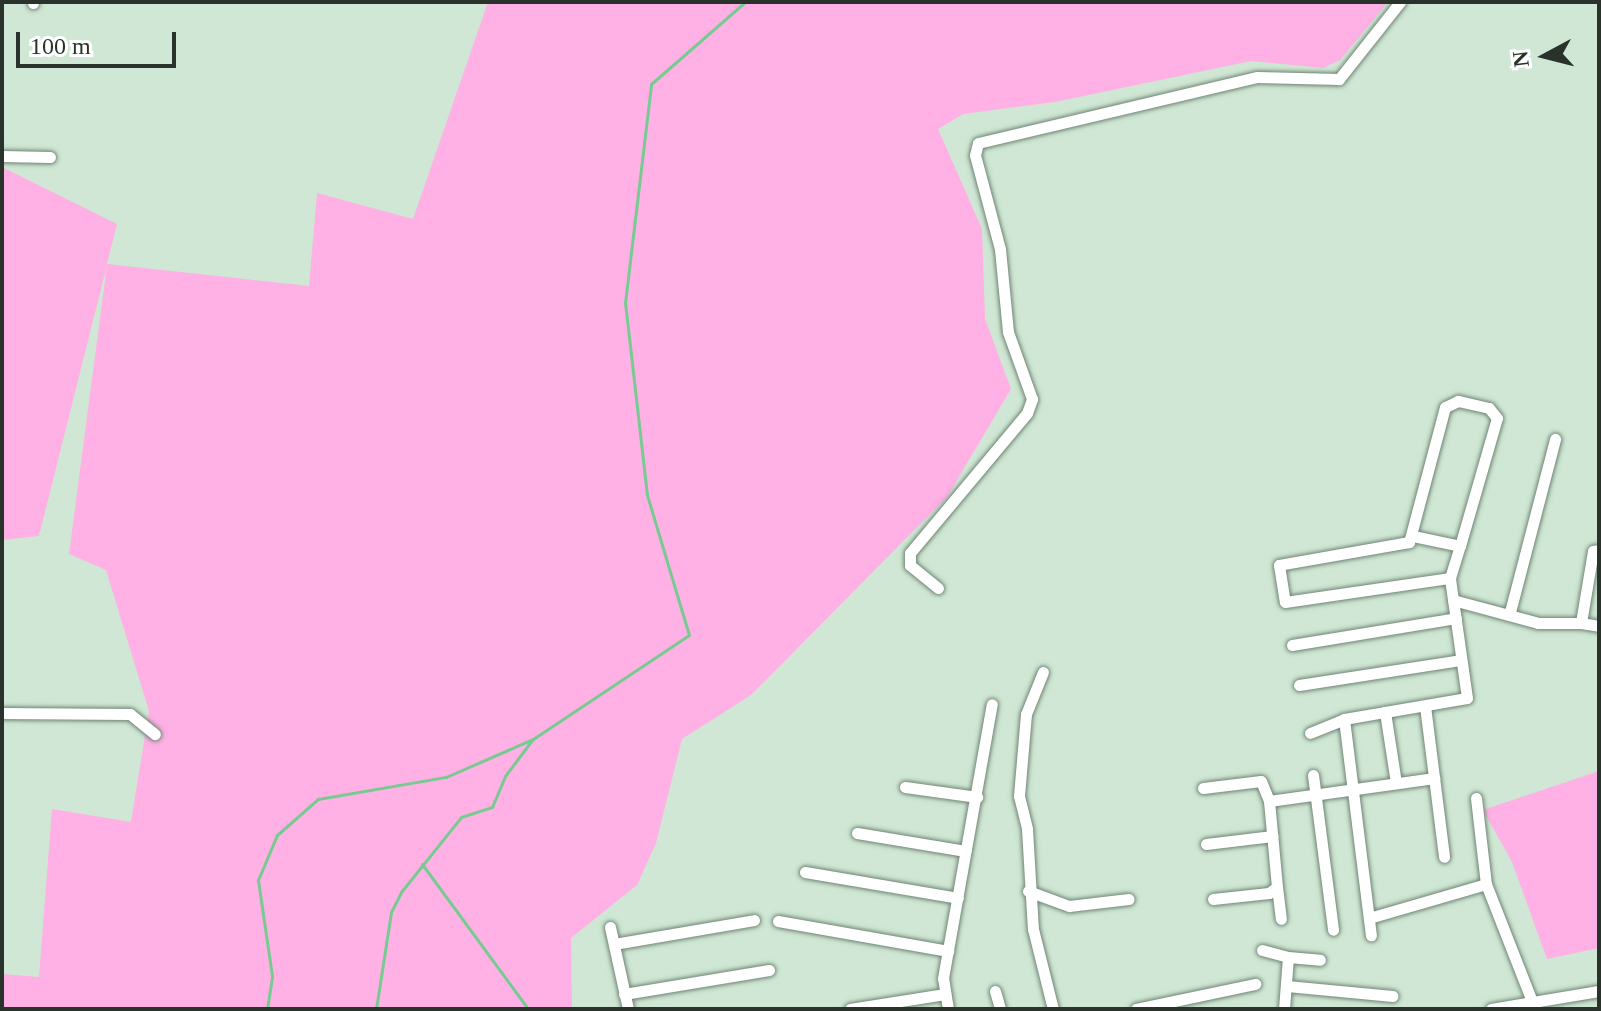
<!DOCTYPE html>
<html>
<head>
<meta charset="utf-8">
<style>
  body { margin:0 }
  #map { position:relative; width:1601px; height:1011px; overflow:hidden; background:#cfe7d4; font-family:"Times New Roman",serif }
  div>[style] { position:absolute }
  .green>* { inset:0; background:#ffb0e5 }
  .stream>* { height:3px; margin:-1.5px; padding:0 1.5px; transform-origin:1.5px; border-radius:1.5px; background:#77cb91 }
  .roads { filter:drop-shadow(0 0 2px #708575) drop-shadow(0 0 2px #708575) }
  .minor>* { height:11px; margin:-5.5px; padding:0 5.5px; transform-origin:5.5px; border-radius:5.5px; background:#fff }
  span { translate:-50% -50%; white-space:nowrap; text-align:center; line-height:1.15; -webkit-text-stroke:7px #fff; paint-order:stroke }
  .frame { position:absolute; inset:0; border:4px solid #29322b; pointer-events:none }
  .north { position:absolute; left:1505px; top:16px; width:80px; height:80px; -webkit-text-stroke:6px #fff; paint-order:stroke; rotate:263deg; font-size:22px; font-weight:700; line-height:32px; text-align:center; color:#29322b }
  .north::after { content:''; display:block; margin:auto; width:28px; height:36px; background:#29322b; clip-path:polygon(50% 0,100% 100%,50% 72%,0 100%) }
  .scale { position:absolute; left:16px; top:32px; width:160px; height:36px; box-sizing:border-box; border:4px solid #29322b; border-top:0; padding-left:10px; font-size:24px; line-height:28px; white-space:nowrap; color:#29322b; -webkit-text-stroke:6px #fff; paint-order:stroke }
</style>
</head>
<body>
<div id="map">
  <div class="green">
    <i style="clip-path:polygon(488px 2px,1388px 2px,1340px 60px,1323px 68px,1251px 61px,1055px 102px,963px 114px,938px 129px,982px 229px,985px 319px,1011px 389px,947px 497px,751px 695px,682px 739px,656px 843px,637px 885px,571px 938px,572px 1009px,2px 1009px,2px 974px,39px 977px,52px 809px,131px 822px,149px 711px,106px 570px,69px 554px,107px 265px,39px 536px,2px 540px,2px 167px,117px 224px,107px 264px,309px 286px,317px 193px,413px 219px)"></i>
    <i style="clip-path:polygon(1599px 771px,1599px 948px,1547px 959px,1512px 862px,1483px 810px)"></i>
  </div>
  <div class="stream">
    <i style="left:422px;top:864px;width:180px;rotate:53.8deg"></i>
    <i style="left:267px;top:1009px;width:33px;rotate:-81deg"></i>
    <i style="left:272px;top:976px;width:97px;rotate:-98.3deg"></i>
    <i style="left:258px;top:880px;width:49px;rotate:-67.1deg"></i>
    <i style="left:277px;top:835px;width:55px;rotate:-41.3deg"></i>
    <i style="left:318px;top:799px;width:130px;rotate:-9.8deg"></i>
    <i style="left:446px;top:777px;width:95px;rotate:-23.6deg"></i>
    <i style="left:533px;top:739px;width:187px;rotate:-33.7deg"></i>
    <i style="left:689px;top:635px;width:146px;rotate:-106.7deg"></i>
    <i style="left:647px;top:495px;width:193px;rotate:-96.5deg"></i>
    <i style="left:625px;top:303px;width:221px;rotate:-83.2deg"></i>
    <i style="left:651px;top:84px;width:125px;rotate:-41.1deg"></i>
    <i style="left:376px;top:1009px;width:98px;rotate:-81.2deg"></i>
    <i style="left:391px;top:912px;width:22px;rotate:-63deg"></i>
    <i style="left:401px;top:892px;width:96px;rotate:-51.3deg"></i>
    <i style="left:461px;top:817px;width:33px;rotate:-18deg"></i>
    <i style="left:492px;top:807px;width:34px;rotate:-67deg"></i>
    <i style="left:505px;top:776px;width:45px;rotate:-53.1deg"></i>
  </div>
  <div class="roads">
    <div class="minor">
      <i style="left:33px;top:3px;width:1px;rotate:-90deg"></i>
      <i style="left:2px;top:156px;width:48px;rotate:1.2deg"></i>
      <i style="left:1413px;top:536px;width:48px;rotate:12deg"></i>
      <i style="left:1460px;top:546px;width:133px;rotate:-73.9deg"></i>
      <i style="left:1497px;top:418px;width:13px;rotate:-129deg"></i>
      <i style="left:1489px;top:408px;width:32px;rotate:-167deg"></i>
      <i style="left:1458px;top:401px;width:14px;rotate:155deg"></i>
      <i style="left:1445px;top:407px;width:140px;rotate:104.9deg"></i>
      <i style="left:1409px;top:542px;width:132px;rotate:170deg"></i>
      <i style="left:1279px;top:565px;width:37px;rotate:81deg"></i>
      <i style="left:1285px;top:602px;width:167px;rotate:-8.3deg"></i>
      <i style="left:1599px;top:550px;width:6px;rotate:171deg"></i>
      <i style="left:1593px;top:551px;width:73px;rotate:99.5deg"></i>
      <i style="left:1581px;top:623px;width:18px;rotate:9deg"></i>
      <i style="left:938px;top:588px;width:36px;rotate:-141deg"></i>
      <i style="left:910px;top:565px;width:12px;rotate:-90deg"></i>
      <i style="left:910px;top:553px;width:182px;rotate:-50.1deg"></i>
      <i style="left:1027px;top:413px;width:15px;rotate:-70deg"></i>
      <i style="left:1032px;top:399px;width:71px;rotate:-109.7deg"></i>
      <i style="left:1008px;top:332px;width:83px;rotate:-95.5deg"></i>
      <i style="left:1000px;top:249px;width:97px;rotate:-104.9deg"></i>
      <i style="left:975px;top:155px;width:12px;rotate:-76deg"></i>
      <i style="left:978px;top:143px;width:287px;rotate:-13.3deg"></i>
      <i style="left:1257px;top:77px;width:82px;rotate:1.4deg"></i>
      <i style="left:1339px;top:79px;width:98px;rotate:-51.6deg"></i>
      <i style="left:1453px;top:600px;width:88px;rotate:15.1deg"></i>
      <i style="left:1538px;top:623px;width:43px"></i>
      <i style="left:1510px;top:612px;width:179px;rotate:-75.4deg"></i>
      <i style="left:1292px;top:645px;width:166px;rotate:-9.3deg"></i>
      <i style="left:1043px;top:672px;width:45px;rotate:112deg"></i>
      <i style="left:1026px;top:714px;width:82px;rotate:94.9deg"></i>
      <i style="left:1019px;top:796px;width:34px;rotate:76deg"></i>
      <i style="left:1027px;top:829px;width:100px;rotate:86.6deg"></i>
      <i style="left:1033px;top:929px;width:82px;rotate:76deg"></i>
      <i style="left:1299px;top:685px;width:163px;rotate:-8.8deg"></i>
      <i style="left:1425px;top:706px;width:152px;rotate:82.8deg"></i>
      <i style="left:2px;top:713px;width:128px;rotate:0.4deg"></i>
      <i style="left:130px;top:714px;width:32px;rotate:39deg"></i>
      <i style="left:1344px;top:719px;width:218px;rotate:82.9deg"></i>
      <i style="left:1310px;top:733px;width:37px;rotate:-22deg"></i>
      <i style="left:1344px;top:719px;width:42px;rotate:-9.7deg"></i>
      <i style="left:1313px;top:775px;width:156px;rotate:82.6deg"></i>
      <i style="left:1396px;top:783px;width:72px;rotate:-98.8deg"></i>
      <i style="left:1385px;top:712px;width:83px;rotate:-9.7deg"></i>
      <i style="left:1467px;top:698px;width:121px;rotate:-98.1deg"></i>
      <i style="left:1450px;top:578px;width:34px;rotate:-73deg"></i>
      <i style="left:905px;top:787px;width:73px;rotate:7.9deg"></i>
      <i style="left:1203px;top:788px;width:58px;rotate:-6.9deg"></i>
      <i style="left:1261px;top:781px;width:22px;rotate:68deg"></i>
      <i style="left:1269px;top:801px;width:167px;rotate:-7.9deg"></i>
      <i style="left:1476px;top:798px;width:87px;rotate:83.4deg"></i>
      <i style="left:1486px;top:884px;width:134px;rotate:68.6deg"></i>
      <i style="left:857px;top:833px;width:110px;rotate:9.4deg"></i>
      <i style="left:1206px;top:844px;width:67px;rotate:-6.8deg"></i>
      <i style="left:805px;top:872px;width:155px;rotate:9.6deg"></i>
      <i style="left:1277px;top:887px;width:32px;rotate:83deg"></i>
      <i style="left:1028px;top:891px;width:44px;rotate:20.1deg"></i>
      <i style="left:1069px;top:906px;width:60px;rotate:-6.7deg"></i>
      <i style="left:1213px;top:899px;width:56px;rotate:-6.1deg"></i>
      <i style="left:1269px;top:893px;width:10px;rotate:-37deg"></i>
      <i style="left:1277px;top:887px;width:86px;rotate:-95.3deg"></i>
      <i style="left:1369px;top:918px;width:122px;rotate:-16.2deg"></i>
      <i style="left:778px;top:921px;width:173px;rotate:10deg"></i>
      <i style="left:610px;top:927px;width:84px;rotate:77.6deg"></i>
      <i style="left:614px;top:944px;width:142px;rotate:-9.7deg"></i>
      <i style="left:1262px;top:950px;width:27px;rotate:15deg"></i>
      <i style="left:1288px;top:957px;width:52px;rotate:94.4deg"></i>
      <i style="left:1288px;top:957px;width:32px;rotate:5deg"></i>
      <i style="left:1287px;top:986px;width:106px;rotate:5.4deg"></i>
      <i style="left:995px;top:991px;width:19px;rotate:74deg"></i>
      <i style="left:624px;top:994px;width:147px;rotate:-9.4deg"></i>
      <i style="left:850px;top:1009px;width:96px;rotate:-9deg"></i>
      <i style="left:948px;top:1009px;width:31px;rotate:-99deg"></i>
      <i style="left:943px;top:978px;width:278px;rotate:-79.9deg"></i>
      <i style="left:1136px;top:1009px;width:122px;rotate:-11.9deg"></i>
      <i style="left:1491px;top:1009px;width:109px;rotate:-9.5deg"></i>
    </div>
  </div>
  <div class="frame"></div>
  <div class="north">N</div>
  <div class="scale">100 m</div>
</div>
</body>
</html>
